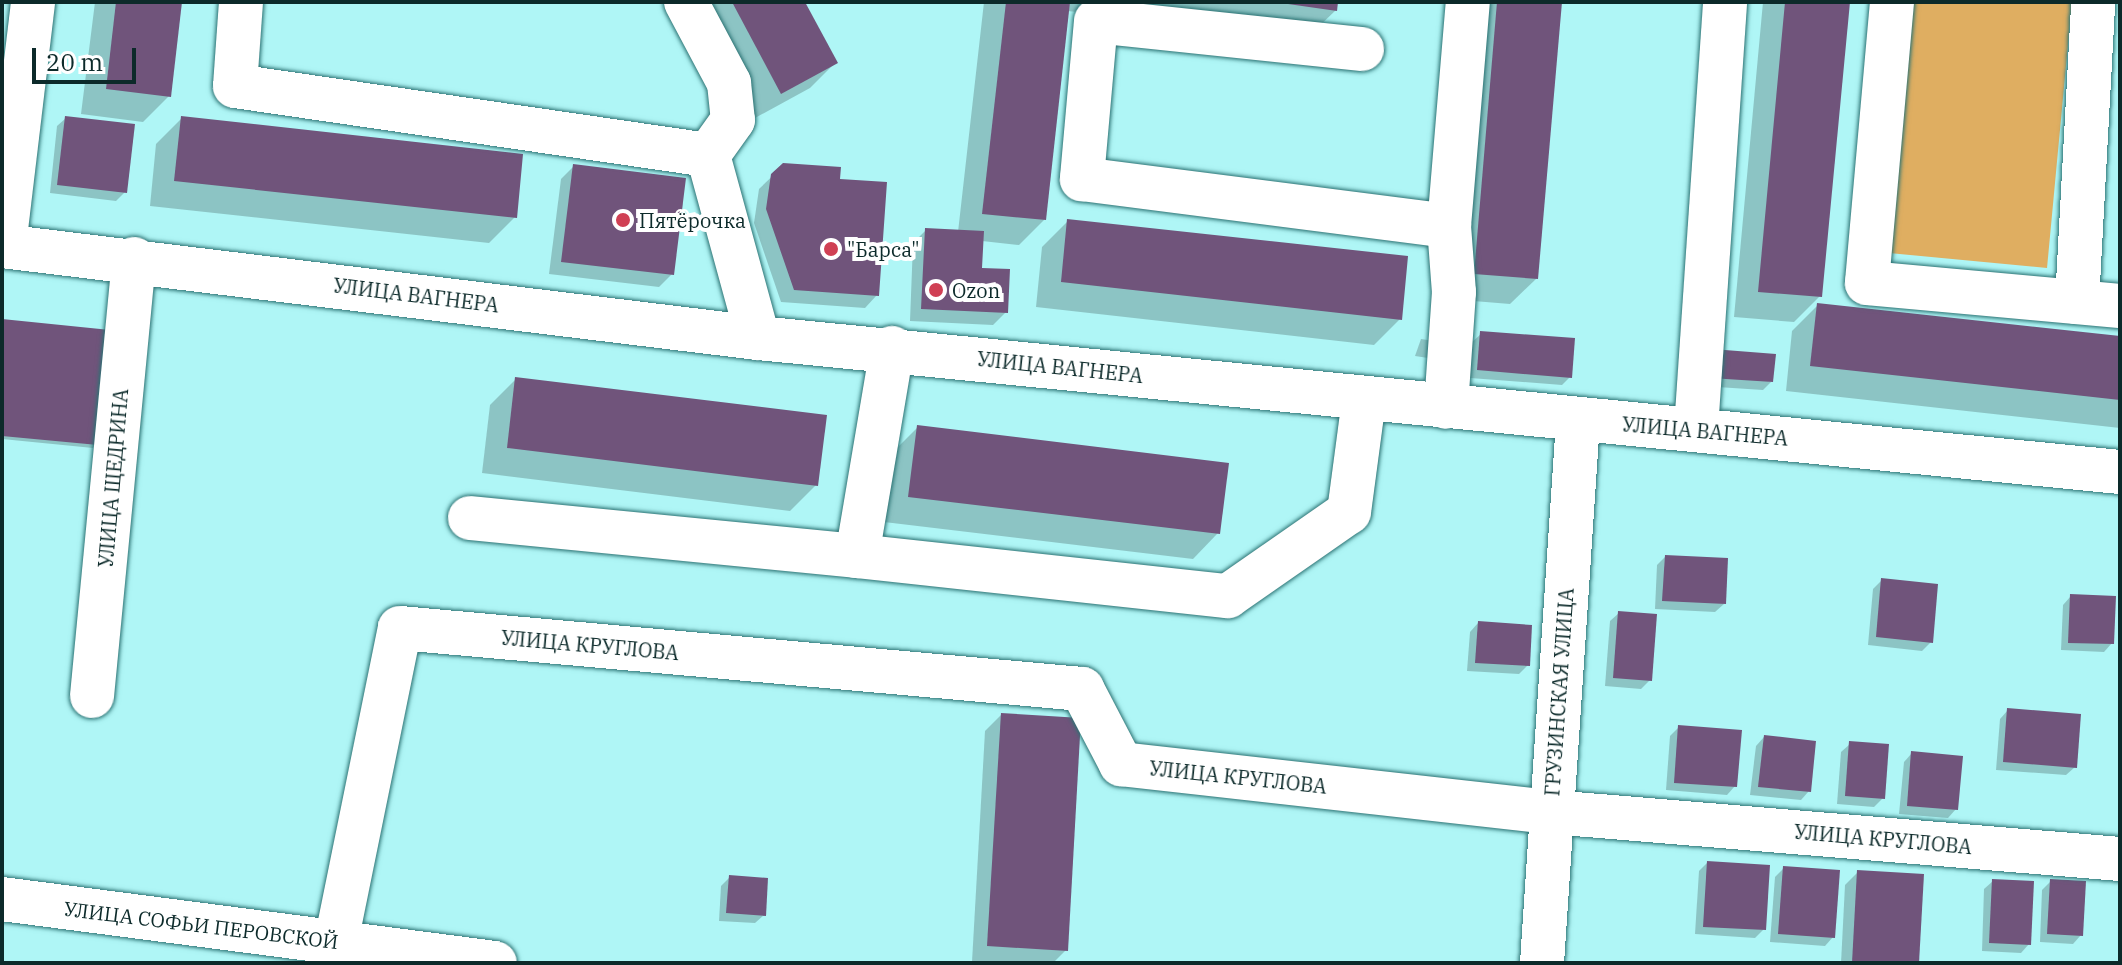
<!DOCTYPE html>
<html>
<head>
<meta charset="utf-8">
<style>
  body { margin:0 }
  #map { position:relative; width:2122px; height:965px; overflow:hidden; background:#aff6f6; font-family:"IBM Plex Serif",serif }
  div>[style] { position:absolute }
  .green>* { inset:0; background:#dfae61 }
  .shadow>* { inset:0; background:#0003 }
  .building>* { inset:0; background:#70547b }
  .roads { filter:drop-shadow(0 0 2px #2b7273) drop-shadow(0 0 2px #2b7273) }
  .minor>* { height:44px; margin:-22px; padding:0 22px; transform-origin:22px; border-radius:22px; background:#fff }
  .major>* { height:44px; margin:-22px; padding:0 22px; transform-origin:22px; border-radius:22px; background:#fff }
  .dots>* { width:22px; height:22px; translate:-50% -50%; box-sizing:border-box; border:4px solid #fff; border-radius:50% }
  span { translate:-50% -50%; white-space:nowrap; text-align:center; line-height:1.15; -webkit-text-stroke:8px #fff; paint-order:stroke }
  .poi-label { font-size:20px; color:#0c2a2a }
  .left { translate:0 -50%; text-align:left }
  .street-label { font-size:20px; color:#0c2a2a }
  .frame { position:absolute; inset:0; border:4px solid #0c2a2a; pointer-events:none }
  .scale { position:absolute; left:32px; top:48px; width:104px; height:36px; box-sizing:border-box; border:4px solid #0c2a2a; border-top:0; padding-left:10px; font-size:24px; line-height:28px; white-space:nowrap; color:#0c2a2a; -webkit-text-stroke:6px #fff; paint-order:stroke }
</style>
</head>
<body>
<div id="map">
  <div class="green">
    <i style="clip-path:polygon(1913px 2px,2072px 2px,2047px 268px,1889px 253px)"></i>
  </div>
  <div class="shadow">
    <i style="clip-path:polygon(95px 2px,180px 2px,169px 96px,143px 122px,81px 114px)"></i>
    <i style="clip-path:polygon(693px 2px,803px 2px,835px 63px,810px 88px,755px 118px)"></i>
    <i style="clip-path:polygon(984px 2px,1336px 2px,1336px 10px,1310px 35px,1067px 11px,1044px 220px,1019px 245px,982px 241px,980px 270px,1006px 312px,993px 325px,910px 321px,913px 243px,926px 230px,958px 232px)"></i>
    <i style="clip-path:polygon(1474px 2px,1560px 2px,1536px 279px,1510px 304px,1449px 299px)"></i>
    <i style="clip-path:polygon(1763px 2px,1848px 2px,1820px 296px,1794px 322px,1734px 317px)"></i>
    <i style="clip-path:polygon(66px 118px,125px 192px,116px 201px,50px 193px,57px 126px)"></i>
    <i style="clip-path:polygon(182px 118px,515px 217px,489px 243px,150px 206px,156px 144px)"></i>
    <i style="clip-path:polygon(784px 165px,838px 181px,877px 295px,865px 308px,781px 302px,754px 223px,759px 189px)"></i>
    <i style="clip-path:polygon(574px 166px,672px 274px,659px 287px,549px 274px,561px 179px)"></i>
    <i style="clip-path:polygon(1068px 221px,1400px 319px,1374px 345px,1036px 307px,1042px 247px)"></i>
    <i style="clip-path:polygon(1818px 305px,2120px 338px,2120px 428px,1786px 391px,1792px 331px)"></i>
    <i style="clip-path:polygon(2px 321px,97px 444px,93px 448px,2px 439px)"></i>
    <i style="clip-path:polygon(1481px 334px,1570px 377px,1562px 385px,1470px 378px,1472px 342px)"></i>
    <i style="clip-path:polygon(1421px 339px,1434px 341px,1428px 358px,1415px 356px)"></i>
    <i style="clip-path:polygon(1704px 360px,1771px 382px,1763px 390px,1702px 386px)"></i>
    <i style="clip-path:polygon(516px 379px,816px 485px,790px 511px,482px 473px,490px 405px)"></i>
    <i style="clip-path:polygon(918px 427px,1218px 533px,1193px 559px,884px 522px,892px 453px)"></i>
    <i style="clip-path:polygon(1665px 557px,1724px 604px,1715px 612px,1655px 609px,1657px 565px)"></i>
    <i style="clip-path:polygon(1882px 580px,1931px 642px,1922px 651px,1868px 645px,1873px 589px)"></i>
    <i style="clip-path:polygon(2071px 596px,2112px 643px,2104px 652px,2061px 650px,2063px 605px)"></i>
    <i style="clip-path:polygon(1619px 613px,1650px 680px,1641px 689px,1605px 686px,1610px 621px)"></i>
    <i style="clip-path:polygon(1478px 623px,1528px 665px,1519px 674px,1467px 671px,1470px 632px)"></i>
    <i style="clip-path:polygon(2008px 710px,2075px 767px,2066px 775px,1996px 770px,2000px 719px)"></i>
    <i style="clip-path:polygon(1001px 715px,1066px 950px,1053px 963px,972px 962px,985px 731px)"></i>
    <i style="clip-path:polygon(1679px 727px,1735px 786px,1727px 795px,1666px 790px,1670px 736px)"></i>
    <i style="clip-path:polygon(1764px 737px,1809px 791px,1801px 800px,1750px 795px,1756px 746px)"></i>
    <i style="clip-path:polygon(1850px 744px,1883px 798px,1874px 807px,1837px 804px,1841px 752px)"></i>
    <i style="clip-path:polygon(1912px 753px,1956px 809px,1948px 818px,1899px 814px,1904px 762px)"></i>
    <i style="clip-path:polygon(1707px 863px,1764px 929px,1755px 938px,1695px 934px,1699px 871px)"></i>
    <i style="clip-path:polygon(1784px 868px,1833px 937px,1825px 946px,1770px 942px,1775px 877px)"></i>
    <i style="clip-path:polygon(1858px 872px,1917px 963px,1841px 963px,1845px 885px)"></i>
    <i style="clip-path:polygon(730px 877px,764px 915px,755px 923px,719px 921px,721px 886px)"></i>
    <i style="clip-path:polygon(1993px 881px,2029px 944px,2021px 953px,1982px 951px,1984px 889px)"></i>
    <i style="clip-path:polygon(2051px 881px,2081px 935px,2073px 944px,2040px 942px,2042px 890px)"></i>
  </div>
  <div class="building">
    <i style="clip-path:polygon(116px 2px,182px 2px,171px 97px,106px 89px)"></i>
    <i style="clip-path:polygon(732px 2px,805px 2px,838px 63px,781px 94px)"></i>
    <i style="clip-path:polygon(1006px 2px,1070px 2px,1046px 220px,982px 214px)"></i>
    <i style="clip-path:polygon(1274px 2px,1338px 2px,1337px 11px)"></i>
    <i style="clip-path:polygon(1497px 2px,1562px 2px,1538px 279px,1474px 274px)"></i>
    <i style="clip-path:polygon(1785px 2px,1850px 2px,1822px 297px,1758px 292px)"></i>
    <i style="clip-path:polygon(65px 116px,135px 124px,127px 193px,57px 185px)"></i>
    <i style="clip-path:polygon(181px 116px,523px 154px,517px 218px,174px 181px)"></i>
    <i style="clip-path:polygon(783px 163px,841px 167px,840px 179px,887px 182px,879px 296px,794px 290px,766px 209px,771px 174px)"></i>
    <i style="clip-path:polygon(573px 164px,686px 178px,674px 275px,561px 262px)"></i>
    <i style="clip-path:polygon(1067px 219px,1408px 256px,1402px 320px,1061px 282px)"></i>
    <i style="clip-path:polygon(925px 228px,984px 231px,982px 268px,1010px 269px,1008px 313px,921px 309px)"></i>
    <i style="clip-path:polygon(1817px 303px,2120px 336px,2120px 400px,1810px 366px)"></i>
    <i style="clip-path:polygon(2px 319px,110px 330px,98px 445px,2px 436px)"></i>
    <i style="clip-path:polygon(1480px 331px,1575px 338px,1572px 378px,1477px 370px)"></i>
    <i style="clip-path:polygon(1712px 349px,1776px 354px,1773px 382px,1710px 378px)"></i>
    <i style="clip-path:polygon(515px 377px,827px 415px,818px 486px,507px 448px)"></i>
    <i style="clip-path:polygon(917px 425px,1229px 463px,1220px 534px,908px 497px)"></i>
    <i style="clip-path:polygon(1665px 555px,1728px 558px,1726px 604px,1662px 601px)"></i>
    <i style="clip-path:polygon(1881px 578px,1938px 584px,1933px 643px,1876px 637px)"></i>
    <i style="clip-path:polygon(2070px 594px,2116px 596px,2114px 644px,2068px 643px)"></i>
    <i style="clip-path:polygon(1618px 611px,1657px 614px,1652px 681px,1613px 678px)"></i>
    <i style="clip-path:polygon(1478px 621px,1532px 625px,1530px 666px,1475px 663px)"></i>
    <i style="clip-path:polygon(2007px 708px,2081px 714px,2077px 768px,2003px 762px)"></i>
    <i style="clip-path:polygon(1001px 713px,1081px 718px,1068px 951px,987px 946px)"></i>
    <i style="clip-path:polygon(1678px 725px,1742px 730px,1737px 787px,1674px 783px)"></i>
    <i style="clip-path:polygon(1764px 735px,1816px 741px,1811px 792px,1758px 787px)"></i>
    <i style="clip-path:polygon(1849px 741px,1889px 744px,1885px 799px,1845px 796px)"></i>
    <i style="clip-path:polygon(1911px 751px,1963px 756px,1958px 810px,1907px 806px)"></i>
    <i style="clip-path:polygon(1707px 861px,1770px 865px,1766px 930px,1703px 927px)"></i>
    <i style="clip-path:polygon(1783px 866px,1840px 870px,1835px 938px,1778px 934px)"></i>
    <i style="clip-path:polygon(1857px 870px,1924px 874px,1919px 963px,1852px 963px)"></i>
    <i style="clip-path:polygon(729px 875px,768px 878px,766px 916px,726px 913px)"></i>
    <i style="clip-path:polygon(1992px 879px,2034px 881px,2031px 945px,1989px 943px)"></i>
    <i style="clip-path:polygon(2050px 879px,2086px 881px,2083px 936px,2047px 934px)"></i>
  </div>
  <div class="roads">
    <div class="minor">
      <i style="left:241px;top:2px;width:84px;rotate:94.1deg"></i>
      <i style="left:235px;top:86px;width:478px;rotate:8.3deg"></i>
      <i style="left:686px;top:2px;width:92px;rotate:62deg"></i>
      <i style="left:729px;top:83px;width:37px;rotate:84deg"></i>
      <i style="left:733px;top:120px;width:43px;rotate:125.5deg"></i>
      <i style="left:1892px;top:2px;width:282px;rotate:95.1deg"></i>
      <i style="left:1867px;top:283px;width:254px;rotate:5.2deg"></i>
      <i style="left:1362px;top:49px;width:267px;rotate:-174deg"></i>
      <i style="left:1096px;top:21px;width:159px;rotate:95.1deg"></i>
      <i style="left:1082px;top:179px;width:370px;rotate:7.3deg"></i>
      <i style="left:1449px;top:226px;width:66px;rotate:85.7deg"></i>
      <i style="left:1454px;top:292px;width:115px;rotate:94deg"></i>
      <i style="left:708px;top:155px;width:190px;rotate:74.7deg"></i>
      <i style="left:1449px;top:226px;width:225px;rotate:-85.2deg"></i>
      <i style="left:2px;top:246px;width:762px;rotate:6.94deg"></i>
      <i style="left:758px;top:338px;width:1369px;rotate:5.62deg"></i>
      <i style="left:4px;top:246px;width:246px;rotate:-83.2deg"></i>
      <i style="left:2077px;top:302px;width:300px;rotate:-86.9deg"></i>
      <i style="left:1696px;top:429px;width:428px;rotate:-86.1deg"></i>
      <i style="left:470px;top:518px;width:389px;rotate:5.6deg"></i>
      <i style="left:857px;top:556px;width:211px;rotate:-80.4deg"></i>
      <i style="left:857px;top:556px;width:373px;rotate:6.2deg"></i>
      <i style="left:1228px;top:596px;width:147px;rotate:-34.8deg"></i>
      <i style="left:1349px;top:512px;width:113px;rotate:-82.4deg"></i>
      <i style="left:92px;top:696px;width:439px;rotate:-84.5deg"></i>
      <i style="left:336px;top:942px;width:320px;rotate:-78.5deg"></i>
      <i style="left:400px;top:628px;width:685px;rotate:5.11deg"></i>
      <i style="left:1082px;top:689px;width:85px;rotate:62.5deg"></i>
      <i style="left:1121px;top:764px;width:433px;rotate:6.4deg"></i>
      <i style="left:1551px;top:812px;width:571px;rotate:4.72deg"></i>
      <i style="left:1542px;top:963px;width:543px;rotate:-86.2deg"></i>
    </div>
    <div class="major">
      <i style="left:2px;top:899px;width:497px;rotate:7.4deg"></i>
    </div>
  </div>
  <div class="dots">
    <i style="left:623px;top:220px;background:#d04054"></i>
    <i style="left:831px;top:249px;background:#d04054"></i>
    <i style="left:936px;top:290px;background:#d04054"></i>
  </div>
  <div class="poi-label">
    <span class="left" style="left:639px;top:220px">Пятёрочка</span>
    <span class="left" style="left:847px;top:249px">"Барса"</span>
    <span class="left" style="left:952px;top:290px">Ozon</span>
  </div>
  <div class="street-label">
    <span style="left:416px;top:295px;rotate:7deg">УЛИЦА ВАГНЕРА</span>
    <span style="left:1060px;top:367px;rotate:6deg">УЛИЦА ВАГНЕРА</span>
    <span style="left:1705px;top:431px;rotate:5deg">УЛИЦА ВАГНЕРА</span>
    <span style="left:113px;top:478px;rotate:-85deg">УЛИЦА ЩЕДРИНА</span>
    <span style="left:590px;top:645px;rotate:5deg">УЛИЦА КРУГЛОВА</span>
    <span style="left:1559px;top:692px;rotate:-86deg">ГРУЗИНСКАЯ УЛИЦА</span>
    <span style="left:1238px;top:777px;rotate:6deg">УЛИЦА КРУГЛОВА</span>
    <span style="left:1883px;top:839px;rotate:5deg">УЛИЦА КРУГЛОВА</span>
    <span style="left:201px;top:925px;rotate:7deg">УЛИЦА СОФЬИ ПЕРОВСКОЙ</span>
  </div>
  <div class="frame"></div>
  <div class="scale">20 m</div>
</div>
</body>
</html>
